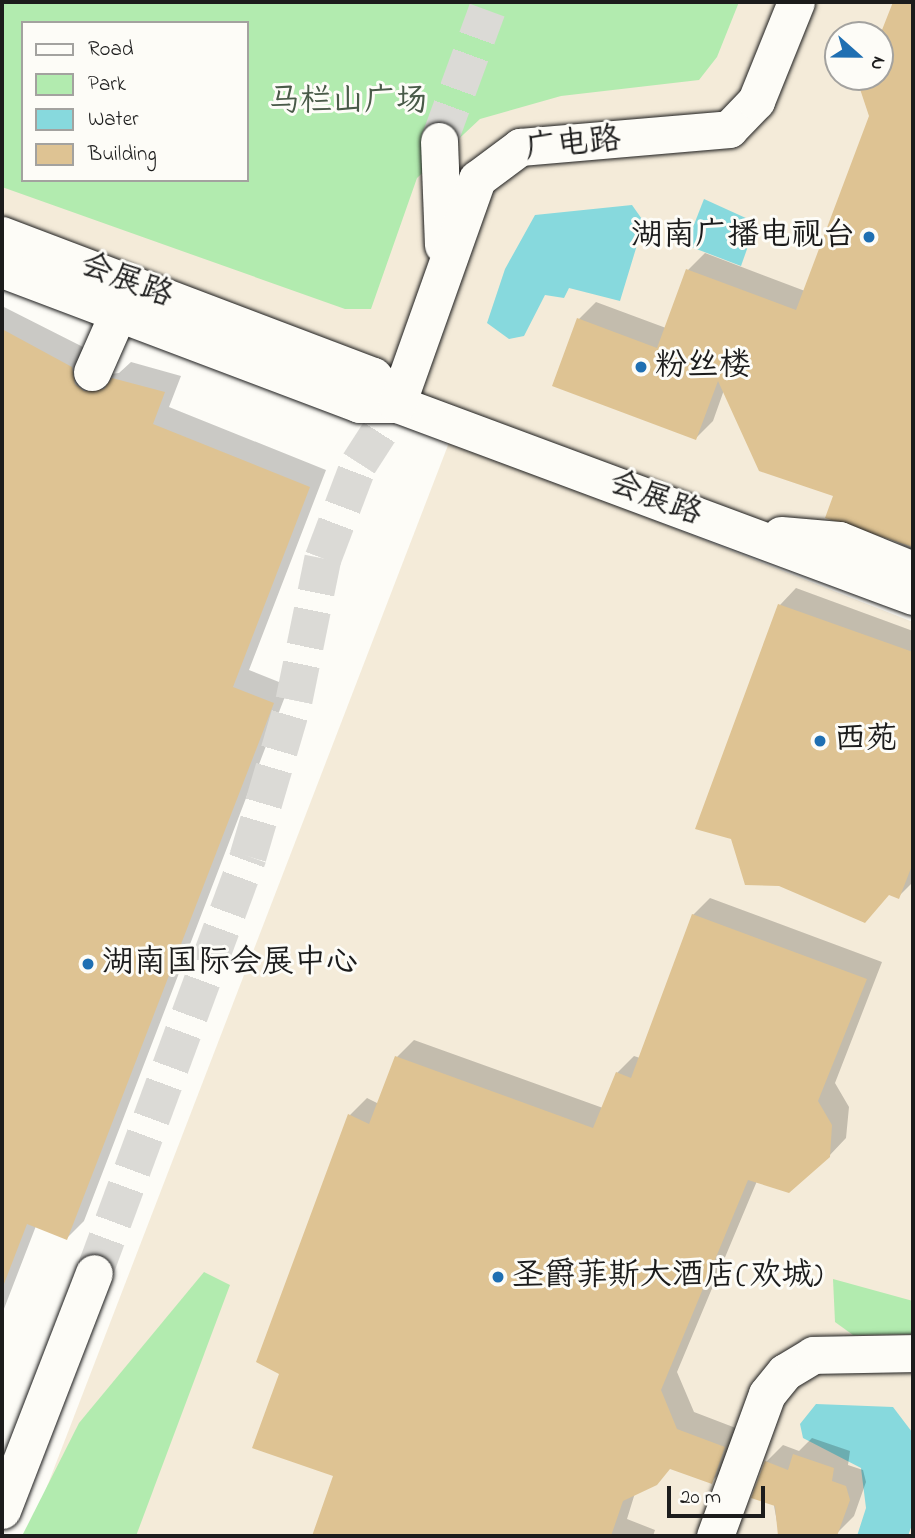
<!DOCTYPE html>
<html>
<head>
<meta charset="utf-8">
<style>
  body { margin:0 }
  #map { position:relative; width:915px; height:1538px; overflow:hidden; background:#fdfcf7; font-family:"Indie Flower","LXGW WenKai TC",sans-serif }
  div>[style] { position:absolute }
  .built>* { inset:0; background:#f4ebd9 }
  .green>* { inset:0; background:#b2ebaf }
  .water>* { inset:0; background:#87d9dd }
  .shadow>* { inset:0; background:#0003 }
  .building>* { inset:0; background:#dec393 }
  .minor-tunnel>* { height:37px; margin-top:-18.5px; transform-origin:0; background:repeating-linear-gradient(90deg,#dbdad6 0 37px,transparent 0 55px) }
  .roads { filter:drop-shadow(0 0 2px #1c1c1c) drop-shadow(0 0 2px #1c1c1c) }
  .minor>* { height:37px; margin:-18.5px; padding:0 18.5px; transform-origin:18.5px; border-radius:18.5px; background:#fdfcf7 }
  .dots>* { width:19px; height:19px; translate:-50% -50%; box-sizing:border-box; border:4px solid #fdfcf7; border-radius:50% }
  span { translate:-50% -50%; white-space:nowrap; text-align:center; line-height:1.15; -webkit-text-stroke:6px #fdfcf7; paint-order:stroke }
  .park-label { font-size:32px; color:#495a48 }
  .street-label { font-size:32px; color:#1c1c1c }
  .poi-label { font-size:32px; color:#1c1c1c }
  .right { translate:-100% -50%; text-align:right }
  .left { translate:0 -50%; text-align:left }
  .frame { position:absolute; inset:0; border:4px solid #1c1c1c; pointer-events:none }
  .legend { position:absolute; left:21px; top:21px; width:228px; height:161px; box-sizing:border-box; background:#fdfcf7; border:2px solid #a3a29f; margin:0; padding:9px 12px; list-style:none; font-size:21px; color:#1c1c1c }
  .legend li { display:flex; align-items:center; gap:14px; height:35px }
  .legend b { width:35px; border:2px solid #a3a29f }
  .north { position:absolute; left:824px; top:21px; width:70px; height:70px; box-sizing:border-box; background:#fdfcf7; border:2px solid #a3a29f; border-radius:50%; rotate:111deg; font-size:19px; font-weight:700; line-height:28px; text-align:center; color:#1c1c1c }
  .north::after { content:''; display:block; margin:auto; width:24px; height:32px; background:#1f6fb2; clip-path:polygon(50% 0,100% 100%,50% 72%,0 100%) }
  .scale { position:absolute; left:667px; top:1486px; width:98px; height:32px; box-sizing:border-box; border:4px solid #1c1c1c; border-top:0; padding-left:9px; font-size:21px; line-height:24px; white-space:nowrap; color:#1c1c1c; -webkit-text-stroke:5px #fdfcf7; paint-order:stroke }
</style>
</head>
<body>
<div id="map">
  <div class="built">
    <i style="clip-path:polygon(evenodd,2px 2px,913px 2px,913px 603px,2px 250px,2px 2px,23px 23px,247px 23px,247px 180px,23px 180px,23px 23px,2px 2px,838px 35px,880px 35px,880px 77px,838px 77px,838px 35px)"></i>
    <i style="clip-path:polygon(450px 440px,913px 622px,913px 1536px,28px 1536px)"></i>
  </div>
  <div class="green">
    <i style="clip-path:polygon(evenodd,2px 2px,739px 2px,717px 57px,699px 80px,561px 96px,480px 119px,417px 178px,371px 309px,345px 309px,2px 187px,2px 2px,23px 23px,247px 23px,247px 180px,23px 180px,23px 23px)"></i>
    <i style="clip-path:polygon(204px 1272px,230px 1285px,136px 1536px,22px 1536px,79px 1423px)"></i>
    <i style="clip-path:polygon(833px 1279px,913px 1301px,913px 1334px,853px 1335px,835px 1322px)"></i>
  </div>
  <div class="water">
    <i style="clip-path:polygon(704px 199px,748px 219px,752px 235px,741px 266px,686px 245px)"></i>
    <i style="clip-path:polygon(632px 205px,644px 222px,620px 301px,569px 288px,564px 298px,545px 295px,524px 336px,509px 339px,487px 323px,505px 269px,535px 215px)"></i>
    <i style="clip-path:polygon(816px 1404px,893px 1407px,912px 1432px,913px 1522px,908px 1536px,857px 1536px,866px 1508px,861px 1468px,803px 1438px,800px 1424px)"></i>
  </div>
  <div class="shadow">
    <i style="clip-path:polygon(895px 2px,913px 2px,913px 550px,847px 519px,835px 495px,724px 390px,713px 421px,696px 438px,555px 385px,579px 319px,596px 302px,666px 328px,688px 270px,705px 253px,805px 291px,871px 116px,865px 77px,880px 77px,880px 39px)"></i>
    <i style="clip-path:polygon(2px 306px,89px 350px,102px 375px,119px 373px,131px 362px,181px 376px,169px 407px,326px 470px,249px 670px,289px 686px,84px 1221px,67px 1238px,36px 1226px,2px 1314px)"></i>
    <i style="clip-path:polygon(796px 588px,913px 631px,913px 882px,898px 897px,780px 605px)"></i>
    <i style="clip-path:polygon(710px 898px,882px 962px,835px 1083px,849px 1107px,846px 1138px,829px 1156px,757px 1181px,677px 1372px,694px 1412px,741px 1430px,728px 1465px,711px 1482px,671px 1467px,635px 1493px,627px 1519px,655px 1530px,653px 1536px,314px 1536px,335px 1475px,281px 1373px,350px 1115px,367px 1098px,379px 1104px,397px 1057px,414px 1040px,603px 1108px,617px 1073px,634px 1056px,640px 1058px,693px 915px)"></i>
    <i style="clip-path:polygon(812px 1438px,850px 1451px,848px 1465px,863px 1470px,866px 1482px,854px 1516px,836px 1534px,788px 1536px,779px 1533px,766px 1462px,783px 1445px,799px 1451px)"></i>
  </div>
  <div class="building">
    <i style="clip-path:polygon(893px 2px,913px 2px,913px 547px,825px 518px,833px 496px,759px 471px,718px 381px,696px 440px,552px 386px,577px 318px,657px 348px,686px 269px,796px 310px,869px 116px,859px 86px,863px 77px,880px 77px,880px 35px)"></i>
    <i style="clip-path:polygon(2px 329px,72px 367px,75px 384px,84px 391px,104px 389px,112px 378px,165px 392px,153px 424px,310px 487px,233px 687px,274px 703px,67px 1240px,27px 1224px,4px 1284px)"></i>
    <i style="clip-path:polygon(778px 604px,913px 652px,913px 863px,899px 899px,889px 895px,865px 923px,779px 886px,745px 885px,731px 839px,695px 829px)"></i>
    <i style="clip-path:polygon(692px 914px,867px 979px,818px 1101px,832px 1125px,830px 1157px,789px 1193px,748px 1180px,661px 1390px,677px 1429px,725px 1447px,712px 1484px,670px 1469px,657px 1485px,623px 1501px,611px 1536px,312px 1536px,333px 1476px,252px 1448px,279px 1374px,256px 1362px,348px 1114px,369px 1124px,395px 1056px,593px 1128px,616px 1072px,631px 1078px)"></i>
    <i style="clip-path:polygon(793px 1454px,834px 1468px,832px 1481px,846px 1486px,850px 1500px,837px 1536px,778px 1536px,775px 1506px,751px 1498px,765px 1461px,788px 1470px)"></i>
  </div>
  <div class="minor-tunnel">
    <i style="left:439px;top:141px;width:140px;rotate:-69.9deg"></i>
    <i style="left:94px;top:1273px;width:445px;rotate:-69.7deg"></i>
    <i style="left:248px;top:856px;width:163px;rotate:-73.6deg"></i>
    <i style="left:294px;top:700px;width:145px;rotate:-78.5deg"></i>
    <i style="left:323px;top:558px;width:102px;rotate:-69.2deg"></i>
    <i style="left:359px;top:463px;width:70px;rotate:-57.2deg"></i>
  </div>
  <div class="roads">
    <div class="minor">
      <i style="left:439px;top:141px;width:104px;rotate:87.8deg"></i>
      <i style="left:2px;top:235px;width:397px;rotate:20.8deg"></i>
      <i style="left:373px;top:376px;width:37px;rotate:49deg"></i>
      <i style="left:2px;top:269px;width:382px;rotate:20.7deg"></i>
      <i style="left:359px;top:404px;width:38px"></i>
      <i style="left:397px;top:404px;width:551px;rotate:20.41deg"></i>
      <i style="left:92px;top:372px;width:64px;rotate:-66.2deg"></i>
      <i style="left:118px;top:313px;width:24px;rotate:-90deg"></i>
      <i style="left:397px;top:404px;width:239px;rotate:-70.4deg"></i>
      <i style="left:477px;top:179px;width:54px;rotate:-36.7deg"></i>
      <i style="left:520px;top:147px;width:210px;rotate:-4.9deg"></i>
      <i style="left:729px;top:129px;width:39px;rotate:-46deg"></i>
      <i style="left:756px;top:101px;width:107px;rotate:-68deg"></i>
      <i style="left:781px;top:535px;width:58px;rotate:4.9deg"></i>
      <i style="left:839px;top:540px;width:80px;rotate:22.1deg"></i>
      <i style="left:2px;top:1510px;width:254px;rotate:-68.8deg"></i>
      <i style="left:715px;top:1536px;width:151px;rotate:-69.9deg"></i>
      <i style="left:767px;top:1394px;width:28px;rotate:-51deg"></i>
      <i style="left:785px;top:1372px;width:33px;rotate:-31deg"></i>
      <i style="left:813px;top:1355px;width:100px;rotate:-1.1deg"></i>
    </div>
  </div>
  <div class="dots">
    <i style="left:869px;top:237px;background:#1f6fb2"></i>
    <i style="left:641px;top:367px;background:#1f6fb2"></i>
    <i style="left:820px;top:741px;background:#1f6fb2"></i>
    <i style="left:88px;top:964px;background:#1f6fb2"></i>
    <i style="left:498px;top:1277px;background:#1f6fb2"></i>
  </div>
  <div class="park-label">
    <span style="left:348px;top:103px">马栏山广场</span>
  </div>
  <div class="street-label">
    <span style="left:573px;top:146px;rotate:-6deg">广电路</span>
    <span style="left:126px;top:282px;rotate:21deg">会展路</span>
    <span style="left:655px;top:500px;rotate:21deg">会展路</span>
  </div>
  <div class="poi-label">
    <span class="right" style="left:855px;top:237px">湖南广播电视台</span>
    <span class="left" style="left:655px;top:367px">粉丝楼</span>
    <span class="left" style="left:834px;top:741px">西苑</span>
    <span class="left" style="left:102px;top:964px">湖南国际会展中心</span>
    <span class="left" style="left:512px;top:1277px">圣爵菲斯大酒店(欢城)</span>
  </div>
  <div class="frame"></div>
  <ul class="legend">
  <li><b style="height:9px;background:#fdfcf7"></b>Road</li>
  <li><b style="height:19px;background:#b2ebaf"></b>Park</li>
  <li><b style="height:19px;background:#87d9dd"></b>Water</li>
  <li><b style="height:19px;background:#dec393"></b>Building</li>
  </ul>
  <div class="north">N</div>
  <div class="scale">20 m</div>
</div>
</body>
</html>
